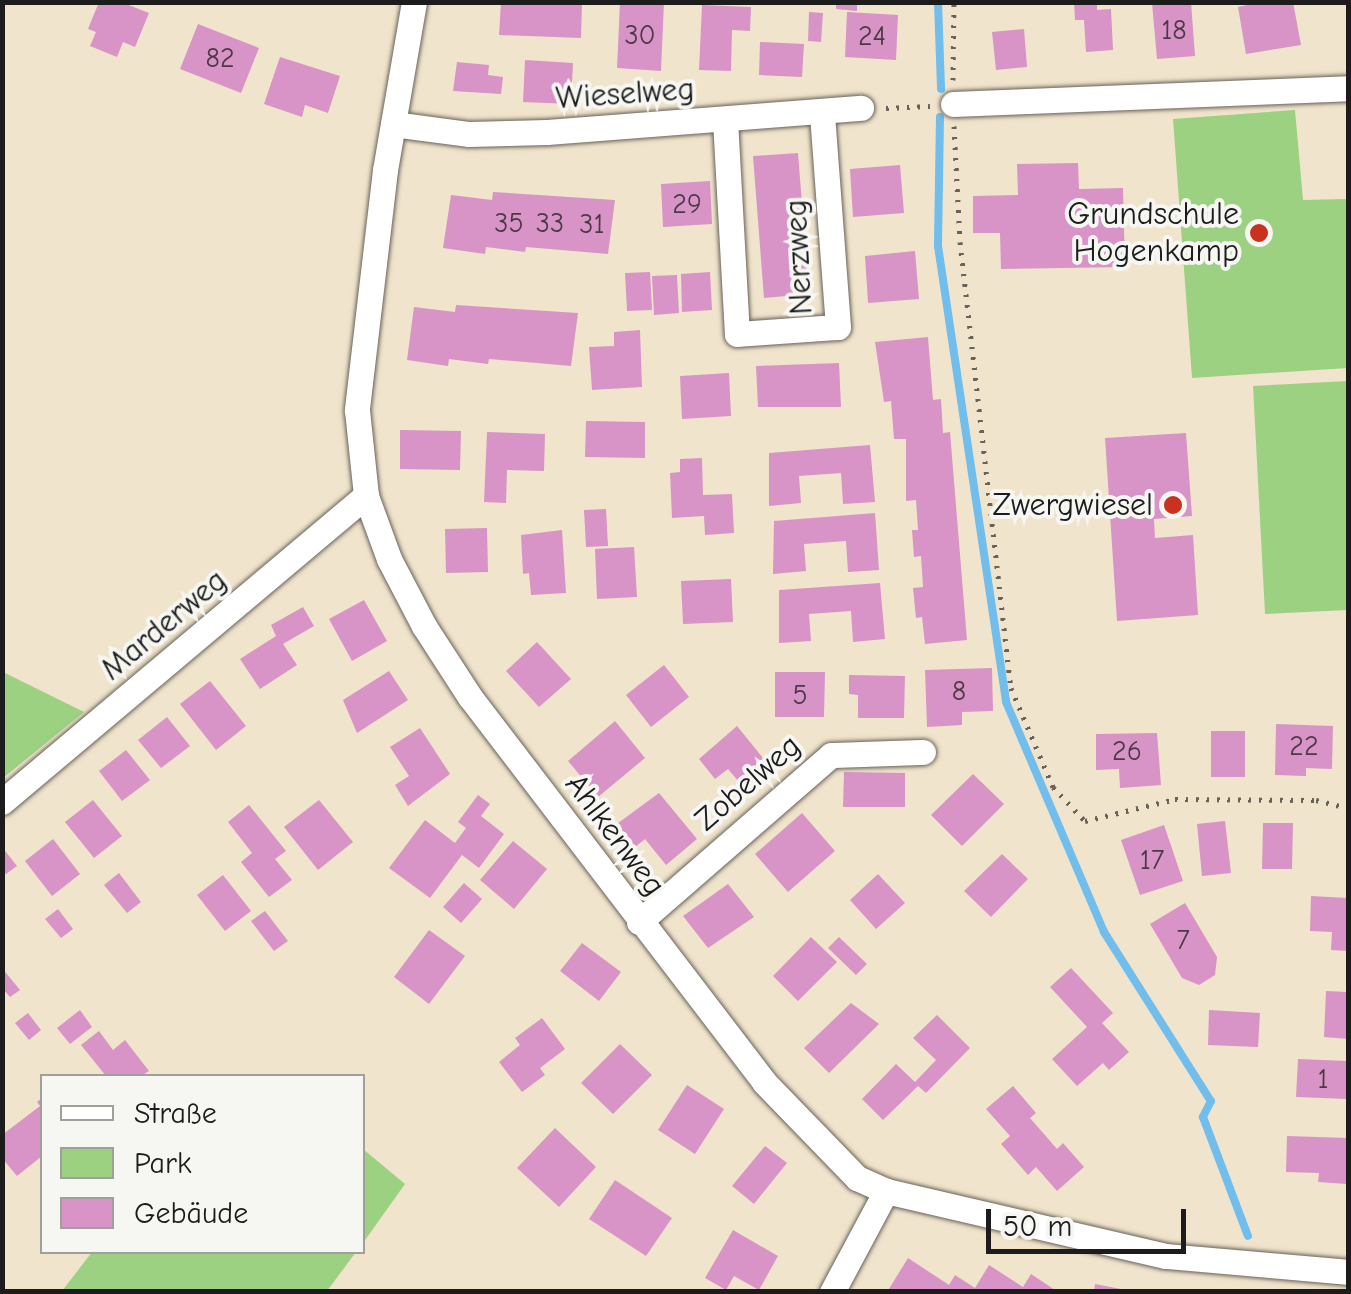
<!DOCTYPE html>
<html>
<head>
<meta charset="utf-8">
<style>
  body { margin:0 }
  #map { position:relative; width:1351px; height:1294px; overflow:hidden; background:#f1e4cc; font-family:"Comic Neue",sans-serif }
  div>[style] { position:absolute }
  .green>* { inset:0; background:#9cd182 }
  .stream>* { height:8px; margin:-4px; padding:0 4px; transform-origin:4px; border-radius:4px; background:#71bdeb }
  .building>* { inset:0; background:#d894c6 }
  .path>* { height:5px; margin-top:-2.5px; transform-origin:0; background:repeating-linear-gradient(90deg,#67625a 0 2.5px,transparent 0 10.5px) }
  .roads { filter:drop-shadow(0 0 2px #67625a) drop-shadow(0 0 2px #67625a) }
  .minor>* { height:25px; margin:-12.5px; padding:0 12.5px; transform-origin:12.5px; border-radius:12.5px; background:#fff }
  .dots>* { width:28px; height:28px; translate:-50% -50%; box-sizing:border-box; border:5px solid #f6f6f2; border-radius:50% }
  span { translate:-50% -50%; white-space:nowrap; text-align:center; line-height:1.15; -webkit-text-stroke:8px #f6f6f2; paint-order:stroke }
  .number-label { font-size:28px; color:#4b3a46 }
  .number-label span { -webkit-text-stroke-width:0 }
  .street-label { font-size:32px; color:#1c1c1c }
  .poi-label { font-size:32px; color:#1c1c1c }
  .right { translate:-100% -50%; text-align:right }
  .frame { position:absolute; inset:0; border:5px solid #1c1c1c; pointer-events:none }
  .legend { position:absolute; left:40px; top:1074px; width:325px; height:180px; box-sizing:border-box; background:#f6f6f2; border:2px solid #9f9f9c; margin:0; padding:12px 18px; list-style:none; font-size:30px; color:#1c1c1c }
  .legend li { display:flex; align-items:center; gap:20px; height:50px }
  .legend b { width:50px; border:2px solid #9f9f9c }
  .scale { position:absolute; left:986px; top:1209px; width:200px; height:45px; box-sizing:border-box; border:5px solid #1c1c1c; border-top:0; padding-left:12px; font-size:30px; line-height:35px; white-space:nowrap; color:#1c1c1c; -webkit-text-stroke:8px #f6f6f2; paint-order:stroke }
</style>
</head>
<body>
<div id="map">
  <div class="green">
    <i style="clip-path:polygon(1295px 110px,1303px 200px,1348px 199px,1348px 368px,1192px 378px,1173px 119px)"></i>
    <i style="clip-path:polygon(1348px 381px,1348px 610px,1265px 614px,1253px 386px)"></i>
    <i style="clip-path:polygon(3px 672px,84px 712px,3px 778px,2px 778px)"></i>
    <i style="clip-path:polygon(363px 1149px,405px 1184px,363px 1243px)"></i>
    <i style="clip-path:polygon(92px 1252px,356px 1252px,327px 1291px,62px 1291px)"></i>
  </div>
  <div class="stream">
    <i style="left:938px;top:2px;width:87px;rotate:88deg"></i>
    <i style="left:940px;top:117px;width:129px;rotate:90.9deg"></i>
    <i style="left:938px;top:246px;width:461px;rotate:81.5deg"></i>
    <i style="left:1006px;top:702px;width:250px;rotate:66.9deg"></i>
    <i style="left:1104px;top:932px;width:200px;rotate:57.7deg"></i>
    <i style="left:1211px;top:1101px;width:18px;rotate:117deg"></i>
    <i style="left:1203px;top:1117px;width:127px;rotate:69.3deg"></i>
  </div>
  <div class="building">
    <i style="clip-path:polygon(99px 2px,121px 2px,149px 13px,135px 47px,123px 42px,117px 57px,90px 46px,96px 32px,88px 29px)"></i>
    <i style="clip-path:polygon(501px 2px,582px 2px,581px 38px,499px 35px)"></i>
    <i style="clip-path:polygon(620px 2px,664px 2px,661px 71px,617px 68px)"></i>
    <i style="clip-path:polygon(836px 2px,857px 2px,857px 11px,836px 9px)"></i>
    <i style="clip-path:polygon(1074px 2px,1097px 2px,1097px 10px,1111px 9px,1113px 50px,1086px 52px,1084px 20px,1075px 20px)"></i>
    <i style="clip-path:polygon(1191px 2px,1195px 56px,1157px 59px,1152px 3px)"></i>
    <i style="clip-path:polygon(1261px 2px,1293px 2px,1301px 45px,1246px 54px,1238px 7px)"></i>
    <i style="clip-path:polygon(702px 5px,751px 7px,750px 31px,732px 30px,731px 71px,699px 70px)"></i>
    <i style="clip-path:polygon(809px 12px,823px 13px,821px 42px,808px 41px)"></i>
    <i style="clip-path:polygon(847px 12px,898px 15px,896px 60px,845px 57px)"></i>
    <i style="clip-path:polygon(198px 24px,259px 48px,241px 93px,180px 69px)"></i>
    <i style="clip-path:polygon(1024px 29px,1027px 67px,996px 70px,992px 32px)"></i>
    <i style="clip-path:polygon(760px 42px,804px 44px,802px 77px,759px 75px)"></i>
    <i style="clip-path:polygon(280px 57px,340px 76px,328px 113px,305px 105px,302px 117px,264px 104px)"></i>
    <i style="clip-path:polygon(525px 60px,573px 63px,571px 104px,523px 102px)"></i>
    <i style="clip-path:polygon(457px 62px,489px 65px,488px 75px,503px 77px,501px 94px,453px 91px)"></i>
    <i style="clip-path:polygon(798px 153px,809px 294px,764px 298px,753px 156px)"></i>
    <i style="clip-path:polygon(1078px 163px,1079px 189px,1123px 188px,1125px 267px,1001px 269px,1000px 233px,973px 233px,973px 196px,1018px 195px,1017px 164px)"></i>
    <i style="clip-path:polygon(900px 165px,904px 213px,853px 217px,850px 169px)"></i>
    <i style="clip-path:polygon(710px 181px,712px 224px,663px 227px,661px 184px)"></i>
    <i style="clip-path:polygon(493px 192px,615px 200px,608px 254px,526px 247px,525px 252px,486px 247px,485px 254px,443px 248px,451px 195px,492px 200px)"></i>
    <i style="clip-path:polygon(915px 251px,919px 299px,868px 303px,865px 256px)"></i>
    <i style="clip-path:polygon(650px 272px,652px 310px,627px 311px,625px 273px)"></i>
    <i style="clip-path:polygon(710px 272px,712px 310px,682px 312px,681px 274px)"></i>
    <i style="clip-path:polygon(677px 275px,679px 313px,654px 315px,652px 276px)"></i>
    <i style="clip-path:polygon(456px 305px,578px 313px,571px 366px,489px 359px,488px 364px,449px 359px,448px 366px,407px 360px,414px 307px,455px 312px)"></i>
    <i style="clip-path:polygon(640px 330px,642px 387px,592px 390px,589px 347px,614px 346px,614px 332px)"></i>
    <i style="clip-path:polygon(928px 337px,933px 400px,941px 399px,943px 433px,950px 432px,967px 640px,925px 644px,922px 617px,916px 618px,913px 588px,923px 587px,921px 556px,914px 557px,912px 530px,918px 530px,916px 500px,906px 501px,906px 439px,894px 439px,891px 401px,884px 402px,875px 342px)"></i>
    <i style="clip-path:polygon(839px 363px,841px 407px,758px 407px,756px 366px)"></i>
    <i style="clip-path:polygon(729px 373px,731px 416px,682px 419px,680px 376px)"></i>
    <i style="clip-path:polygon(586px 421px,645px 422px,645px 458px,585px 457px)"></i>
    <i style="clip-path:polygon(400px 430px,461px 431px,460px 470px,400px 469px)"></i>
    <i style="clip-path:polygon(487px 432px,545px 434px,544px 471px,507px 470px,506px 503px,484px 502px)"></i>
    <i style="clip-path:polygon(1186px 433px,1192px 516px,1154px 519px,1155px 538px,1193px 535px,1198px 615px,1117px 621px,1105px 438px)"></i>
    <i style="clip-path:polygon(870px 445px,875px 502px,843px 504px,841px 473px,799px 476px,801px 503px,769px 506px,769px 453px)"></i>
    <i style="clip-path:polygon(702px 458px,703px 495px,732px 494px,734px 533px,705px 535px,704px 516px,672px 518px,670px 473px,680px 472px,680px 459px)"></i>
    <i style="clip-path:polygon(606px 509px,608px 546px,586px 547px,584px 510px)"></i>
    <i style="clip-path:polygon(875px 513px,879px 570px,848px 572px,846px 541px,804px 544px,806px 571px,773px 574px,774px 521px)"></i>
    <i style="clip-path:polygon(487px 528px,488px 572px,446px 573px,445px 529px)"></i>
    <i style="clip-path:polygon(562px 530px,566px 593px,531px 595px,529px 573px,523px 574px,521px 535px)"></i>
    <i style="clip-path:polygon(634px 547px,637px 597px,597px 599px,595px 549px)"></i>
    <i style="clip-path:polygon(731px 579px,733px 622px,683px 624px,681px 581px)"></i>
    <i style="clip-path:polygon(880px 583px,885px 639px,853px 642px,851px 611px,809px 614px,811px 641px,779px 643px,779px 590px)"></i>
    <i style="clip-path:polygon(364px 600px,387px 641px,352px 661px,329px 619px)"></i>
    <i style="clip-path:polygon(303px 607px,314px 626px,283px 644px,297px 665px,260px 689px,240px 659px,276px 636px,271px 625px)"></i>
    <i style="clip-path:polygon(537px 642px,571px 679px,539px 707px,506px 671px)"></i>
    <i style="clip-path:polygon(664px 665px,689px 697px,651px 727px,626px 695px)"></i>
    <i style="clip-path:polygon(992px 668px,993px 711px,962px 712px,962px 725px,927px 727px,925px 670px)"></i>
    <i style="clip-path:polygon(389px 671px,408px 700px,357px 733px,343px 700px)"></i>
    <i style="clip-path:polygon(775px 672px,825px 672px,824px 717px,775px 717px)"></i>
    <i style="clip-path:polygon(849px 675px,905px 676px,904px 718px,858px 718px,858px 695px,849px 694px)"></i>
    <i style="clip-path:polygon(210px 681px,246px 726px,216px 750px,180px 704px)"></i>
    <i style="clip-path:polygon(167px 717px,190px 746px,161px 768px,138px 740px)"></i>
    <i style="clip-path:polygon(615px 721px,645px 758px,598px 797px,568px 761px)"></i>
    <i style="clip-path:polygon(1276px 724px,1333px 726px,1332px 769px,1306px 768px,1306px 776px,1275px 775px)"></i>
    <i style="clip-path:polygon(737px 726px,771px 768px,745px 789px,728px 769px,715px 779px,699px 759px)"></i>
    <i style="clip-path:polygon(420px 728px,450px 774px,408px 806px,395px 785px,409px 776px,390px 747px)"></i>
    <i style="clip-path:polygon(1211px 731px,1245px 731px,1245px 777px,1211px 777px)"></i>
    <i style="clip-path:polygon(1157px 733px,1161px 785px,1120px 788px,1119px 769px,1096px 770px,1096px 734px)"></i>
    <i style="clip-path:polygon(126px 750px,150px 780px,122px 801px,99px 771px)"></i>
    <i style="clip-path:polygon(844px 772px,905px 773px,905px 807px,843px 807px)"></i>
    <i style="clip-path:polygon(973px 774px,1004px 804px,962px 846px,931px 815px)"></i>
    <i style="clip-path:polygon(659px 793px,697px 839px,666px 865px,645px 839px,629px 852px,610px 829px)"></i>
    <i style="clip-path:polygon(478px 795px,490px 804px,481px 816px,504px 834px,479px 868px,462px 855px,430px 898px,389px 868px,425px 820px,455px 843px,466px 828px,458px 822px)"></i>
    <i style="clip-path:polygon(93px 800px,122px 836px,94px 858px,65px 822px)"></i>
    <i style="clip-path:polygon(319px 800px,353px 842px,318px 870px,284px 827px)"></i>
    <i style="clip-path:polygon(249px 805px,286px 851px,275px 859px,292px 880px,269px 897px,241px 862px,252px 853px,228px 822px)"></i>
    <i style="clip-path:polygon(802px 813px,835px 851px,788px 892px,755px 854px)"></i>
    <i style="clip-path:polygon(1225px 821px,1231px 873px,1202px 876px,1197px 824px)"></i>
    <i style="clip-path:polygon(1263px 823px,1293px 823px,1292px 869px,1262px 869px)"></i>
    <i style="clip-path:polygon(1164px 825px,1183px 881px,1140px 895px,1121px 840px)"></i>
    <i style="clip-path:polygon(53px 839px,80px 874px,52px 896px,25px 861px)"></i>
    <i style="clip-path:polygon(513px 841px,547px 869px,514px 909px,480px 880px)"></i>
    <i style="clip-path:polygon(2px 847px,17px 866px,6px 874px,2px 870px)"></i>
    <i style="clip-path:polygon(1002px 854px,1028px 879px,991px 917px,964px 891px)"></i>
    <i style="clip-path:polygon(119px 873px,141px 902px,127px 913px,104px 885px)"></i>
    <i style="clip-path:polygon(878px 874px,905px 903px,876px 929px,850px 900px)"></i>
    <i style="clip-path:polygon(223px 875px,251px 911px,225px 931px,197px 895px)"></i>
    <i style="clip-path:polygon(464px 883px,482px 899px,461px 923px,443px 907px)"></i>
    <i style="clip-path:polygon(728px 884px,754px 917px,708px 948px,683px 916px)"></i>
    <i style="clip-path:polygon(1311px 896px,1348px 898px,1348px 951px,1331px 950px,1332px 932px,1310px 931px)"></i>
    <i style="clip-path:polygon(1185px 903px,1217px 957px,1215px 975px,1199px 985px,1182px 978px,1150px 924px)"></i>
    <i style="clip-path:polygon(58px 909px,73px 929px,61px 938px,45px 919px)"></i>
    <i style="clip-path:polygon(265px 911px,288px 941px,274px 951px,251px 921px)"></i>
    <i style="clip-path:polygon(429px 930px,465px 956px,429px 1004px,394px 977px)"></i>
    <i style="clip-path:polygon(811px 937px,837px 962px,798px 1001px,773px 976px)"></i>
    <i style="clip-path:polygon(839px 937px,867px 964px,856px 975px,828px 948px)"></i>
    <i style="clip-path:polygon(582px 943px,621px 972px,599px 1001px,560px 971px)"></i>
    <i style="clip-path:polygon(2px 968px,20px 990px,10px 997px,2px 988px)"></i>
    <i style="clip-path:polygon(1071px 968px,1113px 1013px,1102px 1023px,1129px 1052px,1109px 1070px,1103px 1063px,1077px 1086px,1052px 1059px,1087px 1027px,1050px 987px)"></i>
    <i style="clip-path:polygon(1326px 991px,1348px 992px,1348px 1039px,1324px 1037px)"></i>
    <i style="clip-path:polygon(851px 1003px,879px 1024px,829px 1073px,804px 1048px)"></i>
    <i style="clip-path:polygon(80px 1010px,92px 1027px,70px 1044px,57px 1028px)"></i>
    <i style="clip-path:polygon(1209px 1010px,1260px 1013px,1258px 1047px,1208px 1045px)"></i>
    <i style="clip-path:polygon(28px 1013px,41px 1030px,29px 1040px,15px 1023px)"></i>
    <i style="clip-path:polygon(937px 1015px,970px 1048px,926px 1093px,918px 1086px,883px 1120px,862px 1099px,896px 1064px,915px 1082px,936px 1060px,913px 1038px)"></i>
    <i style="clip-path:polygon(542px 1018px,565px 1049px,540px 1068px,545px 1075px,522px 1092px,499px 1062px,520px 1045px,515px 1038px)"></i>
    <i style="clip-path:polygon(99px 1031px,113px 1050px,125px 1040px,149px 1071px,141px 1076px,106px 1076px,81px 1045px)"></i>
    <i style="clip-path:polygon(620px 1044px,652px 1075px,613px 1114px,581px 1083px)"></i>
    <i style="clip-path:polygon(1298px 1059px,1348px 1061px,1348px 1099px,1296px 1097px)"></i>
    <i style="clip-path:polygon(687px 1085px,724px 1109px,695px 1154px,658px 1130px)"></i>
    <i style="clip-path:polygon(1013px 1086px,1036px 1113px,1030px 1118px,1057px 1149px,1063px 1143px,1084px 1167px,1057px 1191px,1036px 1167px,1028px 1175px,1001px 1144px,1010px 1136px,986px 1109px)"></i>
    <i style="clip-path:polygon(42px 1098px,42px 1156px,17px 1176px,2px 1158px,2px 1135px,40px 1106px,37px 1102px)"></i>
    <i style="clip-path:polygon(555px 1128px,596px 1167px,559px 1207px,517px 1168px)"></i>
    <i style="clip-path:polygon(1287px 1136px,1348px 1138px,1347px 1184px,1318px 1182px,1319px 1173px,1286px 1172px)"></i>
    <i style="clip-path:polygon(765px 1146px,787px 1163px,754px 1204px,732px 1186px)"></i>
    <i style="clip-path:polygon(615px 1180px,672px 1218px,646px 1256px,589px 1219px)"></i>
    <i style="clip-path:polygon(733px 1230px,778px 1256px,759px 1290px,734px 1276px,726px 1290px,705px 1278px)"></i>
    <i style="clip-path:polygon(908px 1258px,949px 1285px,955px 1275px,975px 1288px,989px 1265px,1023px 1287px,1031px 1274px,1058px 1292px,887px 1292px)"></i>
    <i style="clip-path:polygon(1095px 1284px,1126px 1290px,1126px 1292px,1094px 1292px)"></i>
  </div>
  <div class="path">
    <i style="left:953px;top:80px;width:78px;rotate:-89.3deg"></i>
    <i style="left:886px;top:108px;width:44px;rotate:-2.6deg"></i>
    <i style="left:954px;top:126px;width:116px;rotate:87deg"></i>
    <i style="left:960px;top:242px;width:449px;rotate:83.5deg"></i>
    <i style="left:1011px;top:688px;width:108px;rotate:67deg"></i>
    <i style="left:1053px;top:787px;width:47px;rotate:46.7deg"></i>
    <i style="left:1085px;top:821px;width:93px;rotate:-13.7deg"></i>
    <i style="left:1175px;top:799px;width:141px;rotate:0.4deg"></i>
    <i style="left:1316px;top:800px;width:33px;rotate:14deg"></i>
  </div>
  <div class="roads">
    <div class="minor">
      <i style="left:414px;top:2px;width:170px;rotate:99.8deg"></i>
      <i style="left:385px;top:170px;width:242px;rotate:96.7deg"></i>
      <i style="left:357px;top:410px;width:86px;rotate:84deg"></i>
      <i style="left:366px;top:496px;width:67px;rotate:69.9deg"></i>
      <i style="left:389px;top:559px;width:76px;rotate:62.4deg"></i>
      <i style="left:424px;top:626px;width:85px;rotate:57.1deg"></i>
      <i style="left:470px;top:697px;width:484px;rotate:52.6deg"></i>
      <i style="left:764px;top:1082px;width:134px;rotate:45.9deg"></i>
      <i style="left:857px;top:1178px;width:32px;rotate:24deg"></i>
      <i style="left:886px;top:1191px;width:287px;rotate:13.1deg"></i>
      <i style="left:1166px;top:1256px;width:183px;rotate:5deg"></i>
      <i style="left:953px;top:104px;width:395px;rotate:-2.3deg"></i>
      <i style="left:725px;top:120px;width:214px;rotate:86.8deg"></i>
      <i style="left:737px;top:334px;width:101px;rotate:-4deg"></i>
      <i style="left:838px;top:327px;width:216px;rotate:-94.3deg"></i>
      <i style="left:393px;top:124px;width:77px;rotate:7.5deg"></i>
      <i style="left:469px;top:134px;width:78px;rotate:-1.5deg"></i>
      <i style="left:547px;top:132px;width:315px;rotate:-4.4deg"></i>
      <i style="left:2px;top:802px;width:476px;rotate:-40.1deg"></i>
      <i style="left:639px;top:922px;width:254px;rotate:-41deg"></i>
      <i style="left:831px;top:755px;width:92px;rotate:-1.9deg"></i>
      <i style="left:832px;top:1292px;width:115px;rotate:-61.9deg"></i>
    </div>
  </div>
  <div class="dots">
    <i style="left:1259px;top:233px;background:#c8321e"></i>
    <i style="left:1173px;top:505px;background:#c8321e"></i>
  </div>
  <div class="number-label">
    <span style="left:1174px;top:30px">18</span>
    <span style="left:640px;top:35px">30</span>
    <span style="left:872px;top:36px">24</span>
    <span style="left:220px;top:58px">82</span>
    <span style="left:687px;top:204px">29</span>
    <span style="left:509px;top:223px">35</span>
    <span style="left:550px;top:223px">33</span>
    <span style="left:592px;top:224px">31</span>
    <span style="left:959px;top:691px">8</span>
    <span style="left:800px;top:695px">5</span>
    <span style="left:1304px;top:746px">22</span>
    <span style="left:1127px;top:751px">26</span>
    <span style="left:1152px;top:860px">17</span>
    <span style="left:1183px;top:940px">7</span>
    <span style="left:1323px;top:1079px">1</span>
  </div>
  <div class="street-label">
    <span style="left:625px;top:94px;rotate:-4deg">Wieselweg</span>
    <span style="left:799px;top:257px;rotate:-93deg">Nerzweg</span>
    <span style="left:164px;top:625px;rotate:-40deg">Marderweg</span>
    <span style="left:748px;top:783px;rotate:-41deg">Zobelweg</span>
    <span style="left:615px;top:835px;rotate:53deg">Ahlkenweg</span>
  </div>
  <div class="poi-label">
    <span class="right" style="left:1239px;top:233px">Grundschule<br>Hogenkamp</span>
    <span class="right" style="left:1153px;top:505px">Zwergwiesel</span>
  </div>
  <div class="frame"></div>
  <ul class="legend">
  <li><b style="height:12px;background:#fff"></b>Straße</li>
  <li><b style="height:28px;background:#9cd182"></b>Park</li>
  <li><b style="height:28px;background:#d894c6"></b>Gebäude</li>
  </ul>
  <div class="scale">50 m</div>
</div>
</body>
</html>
